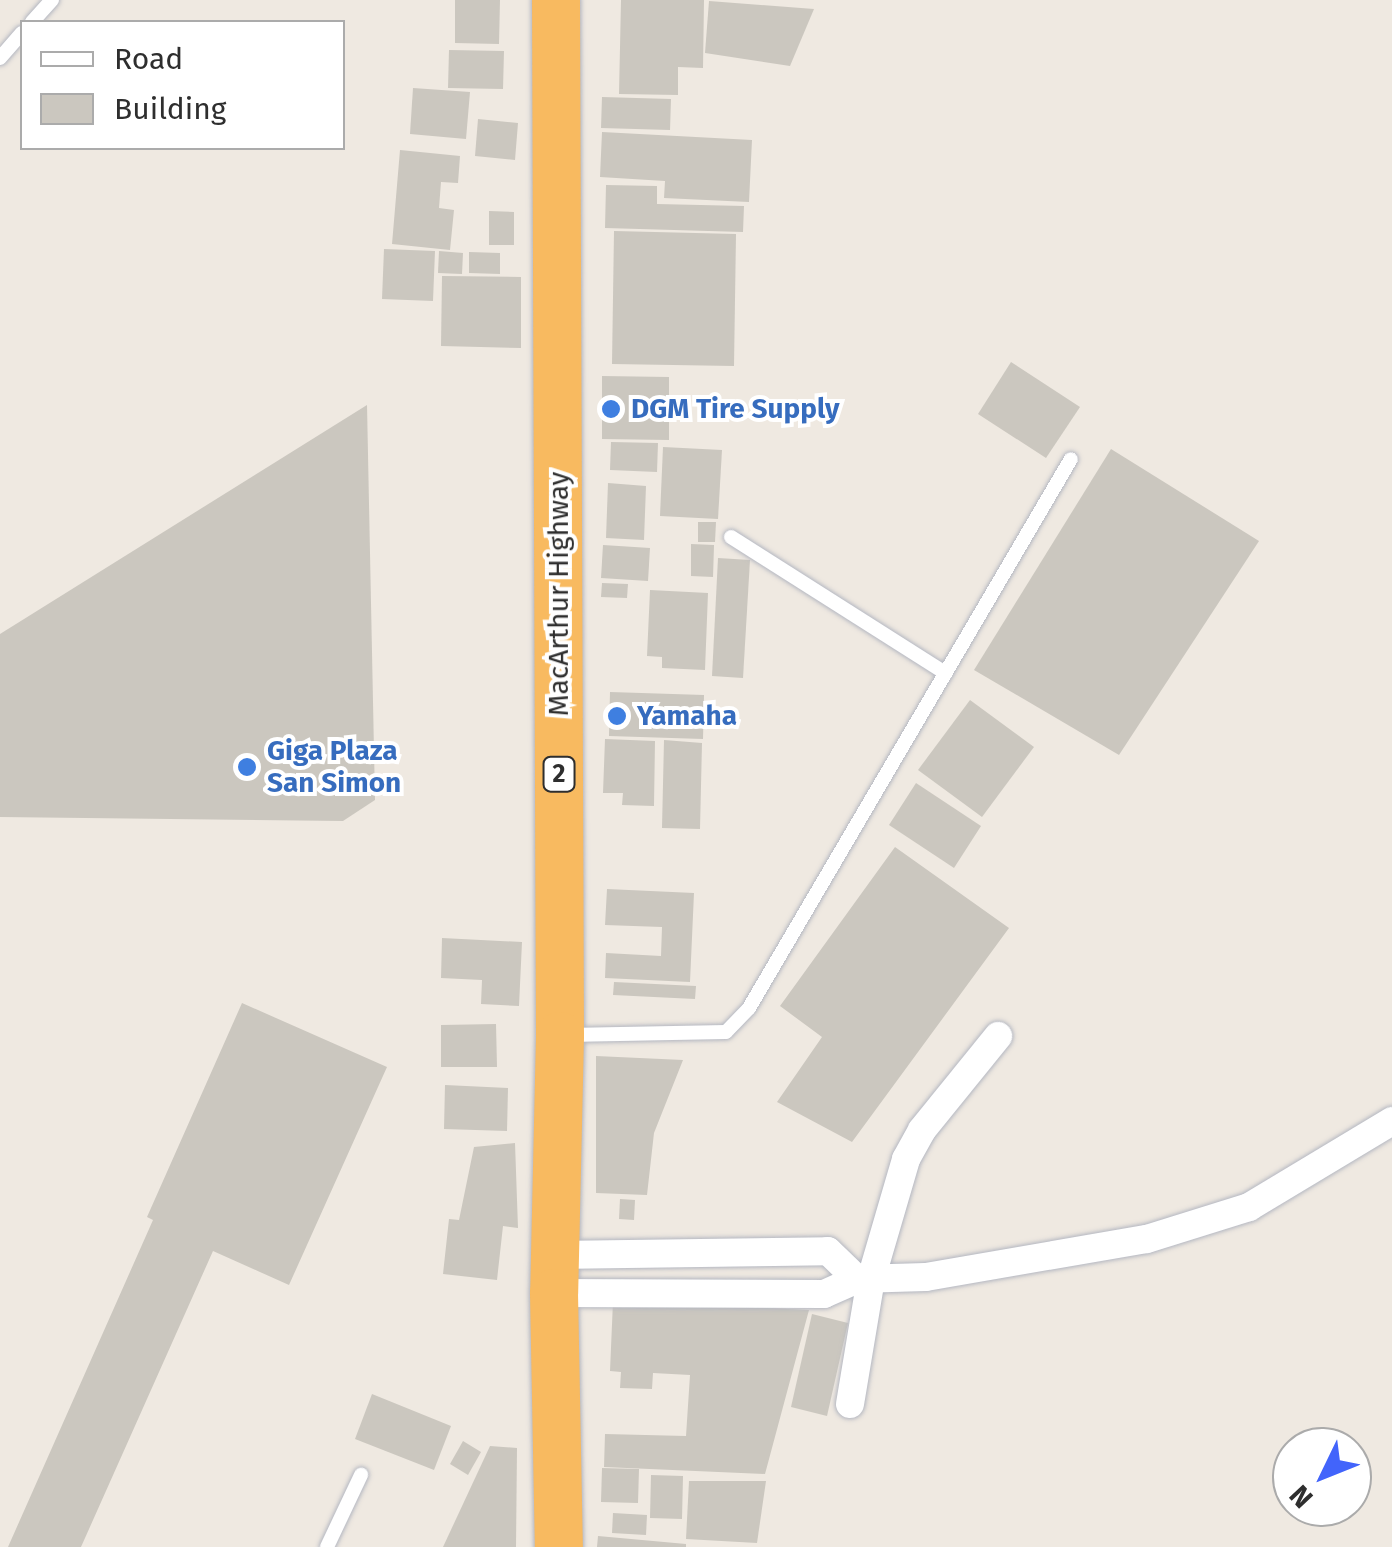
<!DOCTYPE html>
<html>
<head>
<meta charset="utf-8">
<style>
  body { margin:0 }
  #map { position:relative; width:1392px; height:1547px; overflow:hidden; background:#efe9e1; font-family:"Fira Sans",sans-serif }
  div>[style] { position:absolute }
  .building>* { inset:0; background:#cbc7bf }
  .roads { filter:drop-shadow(0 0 2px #b4b7c1) drop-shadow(0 0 2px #b4b7c1) }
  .service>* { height:14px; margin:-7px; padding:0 7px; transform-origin:7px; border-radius:7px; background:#fff }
  .minor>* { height:28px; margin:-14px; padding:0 14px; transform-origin:14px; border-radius:14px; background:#fff }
  .trunk>* { height:48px; margin:-24px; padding:0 24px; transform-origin:24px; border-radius:24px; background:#f8ba60 }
  .dots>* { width:28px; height:28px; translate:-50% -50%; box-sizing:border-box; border:5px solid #fff; border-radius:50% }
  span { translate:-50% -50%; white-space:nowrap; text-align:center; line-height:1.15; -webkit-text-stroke:8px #fff; paint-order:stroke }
  .shield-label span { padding:2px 8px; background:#fff; border:2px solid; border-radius:8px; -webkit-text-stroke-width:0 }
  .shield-label { font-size:25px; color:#2e2e2e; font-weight:700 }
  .shop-label { font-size:28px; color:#366cbe; font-weight:700 }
  .left { translate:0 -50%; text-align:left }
  .street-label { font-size:28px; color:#2e2e2e }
  .legend { position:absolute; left:20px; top:20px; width:325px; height:130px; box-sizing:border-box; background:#fff; border:2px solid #ababab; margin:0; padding:12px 18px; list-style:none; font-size:30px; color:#2e2e2e }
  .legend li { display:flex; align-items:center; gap:20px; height:50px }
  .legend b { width:50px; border:2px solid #ababab }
  .north { position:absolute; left:1272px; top:1427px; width:100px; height:100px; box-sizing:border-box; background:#fff; border:2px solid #ababab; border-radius:50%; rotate:227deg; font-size:28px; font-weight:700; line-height:40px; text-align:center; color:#2e2e2e }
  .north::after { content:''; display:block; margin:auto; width:35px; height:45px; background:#4264fb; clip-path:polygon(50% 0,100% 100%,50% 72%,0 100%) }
</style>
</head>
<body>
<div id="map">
  <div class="building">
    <i style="clip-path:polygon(455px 0,500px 0,499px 44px,455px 43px)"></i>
    <i style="clip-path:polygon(621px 0,704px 0,703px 68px,678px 67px,678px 95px,619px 94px)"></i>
    <i style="clip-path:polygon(709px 1px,814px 9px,790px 66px,705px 53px)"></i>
    <i style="clip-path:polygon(449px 50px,504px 51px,503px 89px,448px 88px)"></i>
    <i style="clip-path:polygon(413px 88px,470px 92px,466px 139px,410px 134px)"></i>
    <i style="clip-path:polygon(602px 97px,671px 99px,670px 130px,601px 128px)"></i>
    <i style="clip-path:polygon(478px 119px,518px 123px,515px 160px,475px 156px)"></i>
    <i style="clip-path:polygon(602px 132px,752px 140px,749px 202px,664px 198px,665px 181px,600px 177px)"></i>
    <i style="clip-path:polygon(400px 150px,460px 156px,458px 183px,441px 182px,439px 208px,454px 210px,450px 250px,392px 244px)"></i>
    <i style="clip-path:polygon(606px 185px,657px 186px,657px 204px,744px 206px,743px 232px,605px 228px)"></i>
    <i style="clip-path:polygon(489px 211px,514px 212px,514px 245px,489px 245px)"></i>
    <i style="clip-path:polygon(614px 231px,736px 234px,734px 366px,612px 364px)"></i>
    <i style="clip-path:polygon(384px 249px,435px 251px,433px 301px,382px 299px)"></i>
    <i style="clip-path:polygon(439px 251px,463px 253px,462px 274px,438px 273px)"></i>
    <i style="clip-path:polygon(469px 252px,500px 253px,500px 274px,469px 273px)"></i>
    <i style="clip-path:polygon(442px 276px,521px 277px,521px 348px,441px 346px)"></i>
    <i style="clip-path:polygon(1011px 362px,1080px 407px,1046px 458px,978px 414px)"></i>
    <i style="clip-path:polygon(602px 376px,669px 377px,669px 440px,602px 439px)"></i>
    <i style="clip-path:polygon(367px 405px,375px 800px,343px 821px,0 817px,0 634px)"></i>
    <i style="clip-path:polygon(611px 442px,658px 443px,657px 472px,610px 470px)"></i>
    <i style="clip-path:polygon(663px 447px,722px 450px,718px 519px,660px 516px)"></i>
    <i style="clip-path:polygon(1111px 449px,1259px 541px,1119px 755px,974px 670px)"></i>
    <i style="clip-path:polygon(608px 483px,646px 486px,644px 540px,606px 538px)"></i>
    <i style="clip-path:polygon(698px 522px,716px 522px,715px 542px,698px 542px)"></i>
    <i style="clip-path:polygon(691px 544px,714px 545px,713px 577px,691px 576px)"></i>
    <i style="clip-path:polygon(603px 545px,650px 548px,648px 581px,601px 578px)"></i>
    <i style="clip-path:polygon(718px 558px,750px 560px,743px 678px,712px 676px)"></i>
    <i style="clip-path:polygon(602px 583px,628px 584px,627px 598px,601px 597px)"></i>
    <i style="clip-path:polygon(650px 590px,708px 593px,705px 670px,662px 668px,662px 657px,647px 656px)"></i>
    <i style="clip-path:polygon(610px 692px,704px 695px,703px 739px,609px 736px)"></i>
    <i style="clip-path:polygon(970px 700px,1034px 747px,982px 817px,918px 770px)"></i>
    <i style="clip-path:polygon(605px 739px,655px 741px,654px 806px,622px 805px,623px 793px,603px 793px)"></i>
    <i style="clip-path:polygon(664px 740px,702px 743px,700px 829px,662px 828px)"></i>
    <i style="clip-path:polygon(916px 783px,981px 826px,954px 868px,889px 825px)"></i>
    <i style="clip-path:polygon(895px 847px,1009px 928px,852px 1142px,777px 1102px,822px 1037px,780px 1006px)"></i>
    <i style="clip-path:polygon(607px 889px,694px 893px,690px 982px,605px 978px,606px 953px,661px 956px,662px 927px,605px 925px)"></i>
    <i style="clip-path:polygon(442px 938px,522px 942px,519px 1006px,481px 1004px,482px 980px,441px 978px)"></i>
    <i style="clip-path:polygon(614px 982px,696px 986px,695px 999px,613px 995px)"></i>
    <i style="clip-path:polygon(242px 1003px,387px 1067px,289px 1285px,213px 1251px,81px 1547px,8px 1547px,153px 1220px,147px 1217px)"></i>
    <i style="clip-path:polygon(496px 1024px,497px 1067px,441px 1067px,441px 1025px)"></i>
    <i style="clip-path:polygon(596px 1056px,683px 1060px,654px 1133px,647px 1195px,596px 1193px)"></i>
    <i style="clip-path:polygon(445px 1085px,508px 1088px,507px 1131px,444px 1129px)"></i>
    <i style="clip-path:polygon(515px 1143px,518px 1228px,503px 1226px,497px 1280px,443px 1274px,449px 1219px,459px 1220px,474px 1147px)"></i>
    <i style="clip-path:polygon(620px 1199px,635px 1200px,634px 1220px,619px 1219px)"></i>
    <i style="clip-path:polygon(613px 1301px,809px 1310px,765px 1474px,604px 1467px,605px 1434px,686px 1436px,690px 1375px,653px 1373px,652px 1389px,620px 1388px,621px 1372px,610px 1371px)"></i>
    <i style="clip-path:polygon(812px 1314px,848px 1323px,827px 1416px,791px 1407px)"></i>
    <i style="clip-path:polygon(372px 1394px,451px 1426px,434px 1470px,355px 1439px)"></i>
    <i style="clip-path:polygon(463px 1441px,481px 1452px,468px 1475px,450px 1464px)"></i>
    <i style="clip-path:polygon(490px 1446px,517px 1448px,516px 1547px,443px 1547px)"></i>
    <i style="clip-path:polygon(602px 1468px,639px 1469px,638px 1503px,601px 1502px)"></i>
    <i style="clip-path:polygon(651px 1475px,683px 1476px,682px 1519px,650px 1518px)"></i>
    <i style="clip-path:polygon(689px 1481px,766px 1481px,757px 1543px,686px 1539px)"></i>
    <i style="clip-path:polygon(613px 1513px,647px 1515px,646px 1535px,612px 1533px)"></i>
    <i style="clip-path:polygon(598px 1536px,686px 1544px,686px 1547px,597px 1547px)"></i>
  </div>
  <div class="roads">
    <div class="service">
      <i style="left:32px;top:22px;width:30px;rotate:-48deg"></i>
      <i style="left:0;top:58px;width:33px;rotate:-49deg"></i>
      <i style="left:731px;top:537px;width:254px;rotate:32.4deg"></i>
      <i style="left:567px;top:1035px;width:159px;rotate:-1.1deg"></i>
      <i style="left:726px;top:1032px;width:33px;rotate:-46deg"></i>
      <i style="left:749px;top:1008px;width:636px;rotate:-59.61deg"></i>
      <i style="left:327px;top:1547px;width:80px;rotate:-64.7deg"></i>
    </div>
    <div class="minor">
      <i style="left:555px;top:1255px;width:273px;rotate:-0.8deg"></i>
      <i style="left:828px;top:1251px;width:40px;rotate:44deg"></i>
      <i style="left:554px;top:1293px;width:270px;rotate:0.2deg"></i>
      <i style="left:824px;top:1294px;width:36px;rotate:-24deg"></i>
      <i style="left:857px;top:1279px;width:69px;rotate:-1.7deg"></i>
      <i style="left:926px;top:1277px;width:224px;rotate:-9.8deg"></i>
      <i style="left:1147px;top:1239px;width:107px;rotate:-17.4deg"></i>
      <i style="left:1249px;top:1207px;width:167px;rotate:-31deg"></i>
      <i style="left:850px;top:1404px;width:127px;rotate:-80.5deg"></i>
      <i style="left:871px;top:1279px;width:125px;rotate:-73.7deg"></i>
      <i style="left:906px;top:1159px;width:33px;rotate:-61deg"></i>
      <i style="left:922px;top:1130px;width:121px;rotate:-51deg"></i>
    </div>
    <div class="trunk">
      <i style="left:556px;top:0;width:1036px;rotate:89.78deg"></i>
      <i style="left:560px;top:1036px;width:257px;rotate:91.3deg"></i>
      <i style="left:554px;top:1293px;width:254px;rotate:88.9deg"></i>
    </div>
  </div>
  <div class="dots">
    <i style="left:611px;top:409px;background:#3f7fe0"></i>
    <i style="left:617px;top:716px;background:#3f7fe0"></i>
    <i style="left:247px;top:767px;background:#3f7fe0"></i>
  </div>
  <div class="shield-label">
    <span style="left:559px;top:774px">2</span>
  </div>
  <div class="shop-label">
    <span class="left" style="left:631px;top:409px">DGM Tire Supply</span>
    <span class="left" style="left:637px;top:716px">Yamaha</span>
    <span class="left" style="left:267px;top:767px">Giga Plaza<br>San Simon</span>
  </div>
  <div class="street-label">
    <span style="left:559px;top:594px;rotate:-90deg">MacArthur Highway</span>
  </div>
  <ul class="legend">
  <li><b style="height:12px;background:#fff"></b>Road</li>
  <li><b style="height:28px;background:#cbc7bf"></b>Building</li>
  </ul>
  <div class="north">N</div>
</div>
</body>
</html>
